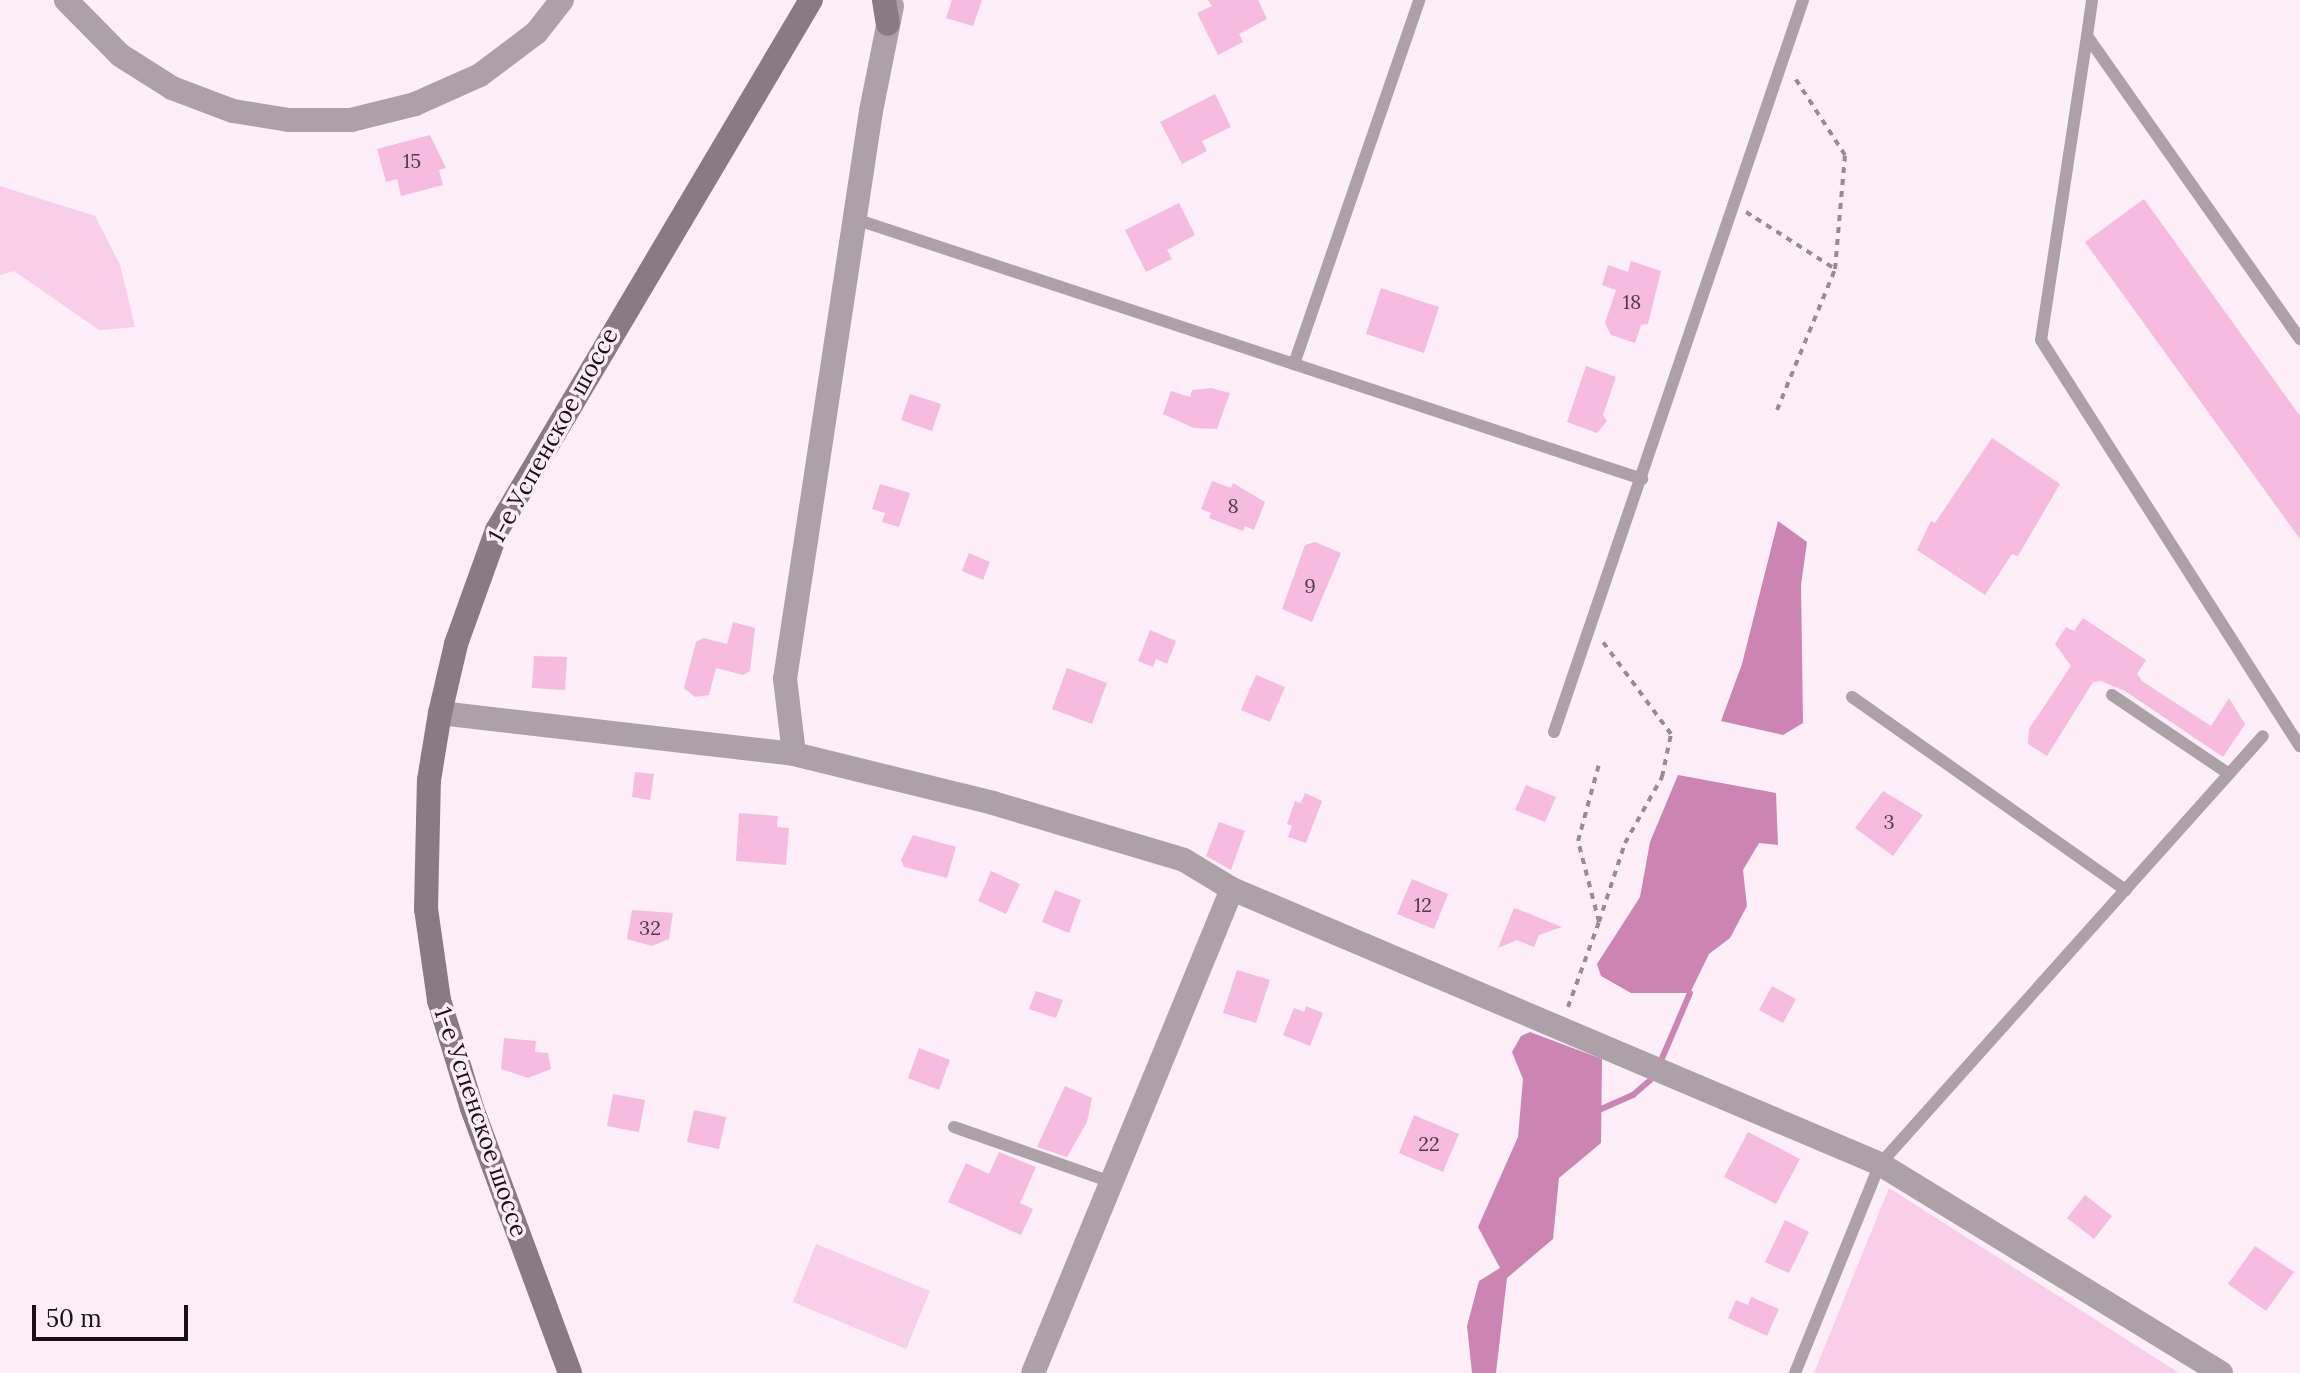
<!DOCTYPE html>
<html>
<head>
<meta charset="utf-8">
<style>
  body { margin:0 }
  #map { position:relative; width:2300px; height:1373px; overflow:hidden; background:#fdeef7; font-family:Lora,serif }
  div>[style] { position:absolute }
  .green>* { inset:0; background:#f9cee8 }
  .water>* { inset:0; background:#cc84b2 }
  .stream>* { height:6px; margin:-3px; padding:0 3px; transform-origin:3px; border-radius:3px; background:#cc84b2 }
  .building>* { inset:0; background:#f7bbe0 }
  .path>* { height:4px; margin-top:-2px; transform-origin:0; background:repeating-linear-gradient(90deg,#988c93 0 6px,transparent 0 12px) }
  .lane>* { height:12px; margin:-6px; padding:0 6px; transform-origin:6px; border-radius:6px; background:#aca1a7 }
  .street>* { height:24px; margin:-12px; padding:0 12px; transform-origin:12px; border-radius:12px; background:#aca1a7 }
  .secondary>* { height:24px; margin:-12px; padding:0 12px; transform-origin:12px; border-radius:12px; background:#897a83 }
  span { translate:-50% -50%; white-space:nowrap; text-align:center; line-height:1.15; -webkit-text-stroke:7px #fdeef7; paint-order:stroke }
  .number-label { font-size:20px; color:#503c48 }
  .number-label span { -webkit-text-stroke-width:0 }
  .street-label { font-size:24px; color:#191116 }
  .scale { position:absolute; left:32px; top:1305px; width:156px; height:36px; box-sizing:border-box; border:4px solid #191116; border-top:0; padding-left:10px; font-size:24px; line-height:28px; white-space:nowrap; color:#191116; -webkit-text-stroke:6px #fdeef7; paint-order:stroke }
</style>
</head>
<body>
<div id="map">
  <div class="green">
    <i style="clip-path:polygon(0 186px,95px 216px,120px 265px,135px 327px,99px 330px,14px 271px,0 275px)"></i>
    <i style="clip-path:polygon(1889px 1188px,2179px 1373px,1814px 1373px)"></i>
    <i style="clip-path:polygon(816px 1244px,930px 1291px,906px 1349px,793px 1302px)"></i>
  </div>
  <div class="water">
    <i style="clip-path:polygon(1778px 521px,1807px 542px,1801px 585px,1803px 723px,1783px 735px,1721px 721px,1742px 664px)"></i>
    <i style="clip-path:polygon(1678px 775px,1776px 793px,1778px 845px,1759px 843px,1743px 870px,1747px 906px,1730px 938px,1709px 954px,1690px 993px,1631px 993px,1601px 976px,1597px 964px,1640px 897px,1650px 842px)"></i>
    <i style="clip-path:polygon(1530px 1032px,1602px 1059px,1601px 1143px,1559px 1178px,1553px 1239px,1507px 1278px,1496px 1373px,1472px 1373px,1467px 1326px,1479px 1281px,1500px 1268px,1478px 1227px,1518px 1137px,1523px 1079px,1512px 1052px,1521px 1036px)"></i>
  </div>
  <div class="stream">
    <i style="left:1660px;top:1063px;width:76px;rotate:-66.8deg"></i>
    <i style="left:1599px;top:1110px;width:37px;rotate:-24deg"></i>
    <i style="left:1633px;top:1095px;width:23px;rotate:-41deg"></i>
  </div>
  <div class="building">
    <i style="clip-path:polygon(952px 0,982px 0,973px 26px,946px 18px)"></i>
    <i style="clip-path:polygon(1208px 0,1258px 0,1267px 19px,1239px 34px,1243px 42px,1218px 55px,1197px 13px,1212px 6px)"></i>
    <i style="clip-path:polygon(1215px 94px,1231px 127px,1202px 141px,1207px 151px,1182px 164px,1160px 122px)"></i>
    <i style="clip-path:polygon(430px 135px,446px 168px,439px 170px,443px 185px,401px 196px,397px 179px,386px 182px,377px 149px)"></i>
    <i style="clip-path:polygon(2144px 199px,2300px 416px,2300px 539px,2085px 242px)"></i>
    <i style="clip-path:polygon(1179px 203px,1195px 235px,1167px 250px,1172px 259px,1146px 272px,1125px 230px)"></i>
    <i style="clip-path:polygon(1631px 261px,1661px 271px,1648px 324px,1641px 325px,1635px 343px,1611px 335px,1605px 323px,1616px 290px,1602px 285px,1608px 265px,1628px 272px)"></i>
    <i style="clip-path:polygon(1381px 288px,1439px 307px,1424px 353px,1366px 334px)"></i>
    <i style="clip-path:polygon(1586px 366px,1616px 377px,1603px 415px,1607px 421px,1597px 433px,1567px 422px)"></i>
    <i style="clip-path:polygon(1211px 388px,1230px 393px,1217px 429px,1194px 428px,1163px 414px,1171px 391px,1190px 397px,1192px 390px)"></i>
    <i style="clip-path:polygon(910px 394px,941px 404px,932px 431px,901px 420px)"></i>
    <i style="clip-path:polygon(1992px 438px,2060px 484px,2018px 556px,2012px 554px,1985px 595px,1917px 550px,1931px 521px,1935px 523px)"></i>
    <i style="clip-path:polygon(1212px 481px,1231px 488px,1233px 483px,1265px 502px,1254px 530px,1245px 526px,1243px 531px,1209px 518px,1211px 513px,1201px 509px)"></i>
    <i style="clip-path:polygon(880px 484px,910px 493px,899px 527px,882px 522px,885px 513px,872px 509px)"></i>
    <i style="clip-path:polygon(1315px 542px,1341px 553px,1312px 622px,1282px 609px,1305px 545px)"></i>
    <i style="clip-path:polygon(969px 553px,990px 562px,983px 580px,962px 571px)"></i>
    <i style="clip-path:polygon(2083px 618px,2146px 660px,2137px 674px,2142px 681px,2211px 726px,2229px 698px,2245px 724px,2223px 757px,2125px 691px,2101px 681px,2093px 682px,2047px 756px,2028px 744px,2029px 729px,2071px 666px,2055px 644px,2066px 627px,2074px 631px)"></i>
    <i style="clip-path:polygon(733px 622px,755px 628px,750px 671px,743px 675px,716px 668px,709px 695px,695px 697px,684px 688px,696px 642px,703px 638px,727px 644px)"></i>
    <i style="clip-path:polygon(1150px 630px,1176px 641px,1167px 664px,1156px 659px,1153px 667px,1138px 661px)"></i>
    <i style="clip-path:polygon(534px 656px,567px 657px,565px 690px,532px 688px)"></i>
    <i style="clip-path:polygon(1067px 668px,1107px 683px,1092px 724px,1052px 709px)"></i>
    <i style="clip-path:polygon(1256px 675px,1285px 687px,1270px 722px,1241px 710px)"></i>
    <i style="clip-path:polygon(635px 772px,654px 774px,650px 800px,632px 797px)"></i>
    <i style="clip-path:polygon(1526px 785px,1556px 797px,1545px 822px,1515px 810px)"></i>
    <i style="clip-path:polygon(1883px 791px,1923px 815px,1893px 856px,1855px 828px)"></i>
    <i style="clip-path:polygon(1305px 793px,1322px 801px,1306px 843px,1288px 837px,1292px 826px,1287px 824px,1295px 801px,1301px 803px)"></i>
    <i style="clip-path:polygon(739px 813px,778px 816px,777px 827px,789px 828px,786px 865px,736px 861px)"></i>
    <i style="clip-path:polygon(1219px 822px,1245px 831px,1231px 870px,1206px 856px)"></i>
    <i style="clip-path:polygon(913px 835px,956px 847px,947px 878px,904px 867px,901px 860px)"></i>
    <i style="clip-path:polygon(991px 871px,1020px 884px,1006px 914px,978px 901px)"></i>
    <i style="clip-path:polygon(1412px 879px,1448px 894px,1434px 929px,1397px 914px)"></i>
    <i style="clip-path:polygon(1055px 890px,1081px 900px,1069px 933px,1042px 922px)"></i>
    <i style="clip-path:polygon(1514px 908px,1520px 910px,1562px 927px,1539px 935px,1534px 947px,1517px 940px,1498px 948px)"></i>
    <i style="clip-path:polygon(632px 910px,673px 913px,669px 939px,652px 946px,627px 939px)"></i>
    <i style="clip-path:polygon(1237px 970px,1270px 980px,1256px 1023px,1223px 1013px)"></i>
    <i style="clip-path:polygon(1772px 986px,1796px 999px,1783px 1023px,1759px 1010px)"></i>
    <i style="clip-path:polygon(1036px 991px,1063px 1000px,1056px 1018px,1029px 1009px)"></i>
    <i style="clip-path:polygon(1306px 1006px,1323px 1013px,1310px 1046px,1283px 1035px,1294px 1008px,1304px 1012px)"></i>
    <i style="clip-path:polygon(504px 1038px,536px 1041px,535px 1052px,548px 1053px,551px 1069px,528px 1078px,501px 1069px)"></i>
    <i style="clip-path:polygon(919px 1048px,950px 1060px,939px 1090px,908px 1078px)"></i>
    <i style="clip-path:polygon(1065px 1086px,1092px 1098px,1087px 1122px,1067px 1157px,1037px 1147px)"></i>
    <i style="clip-path:polygon(613px 1094px,645px 1100px,639px 1132px,607px 1126px)"></i>
    <i style="clip-path:polygon(694px 1110px,726px 1117px,719px 1149px,687px 1142px)"></i>
    <i style="clip-path:polygon(1414px 1115px,1459px 1134px,1443px 1172px,1399px 1153px)"></i>
    <i style="clip-path:polygon(1748px 1132px,1800px 1159px,1776px 1204px,1724px 1177px)"></i>
    <i style="clip-path:polygon(999px 1152px,1036px 1167px,1020px 1203px,1033px 1209px,1021px 1235px,948px 1202px,966px 1163px,989px 1174px)"></i>
    <i style="clip-path:polygon(2085px 1195px,2112px 1216px,2094px 1239px,2067px 1218px)"></i>
    <i style="clip-path:polygon(1785px 1220px,1809px 1232px,1789px 1273px,1765px 1262px)"></i>
    <i style="clip-path:polygon(2255px 1246px,2294px 1272px,2266px 1311px,2228px 1284px)"></i>
    <i style="clip-path:polygon(1751px 1297px,1779px 1309px,1767px 1336px,1728px 1318px,1736px 1300px,1748px 1305px)"></i>
  </div>
  <div class="path">
    <i style="left:1746px;top:212px;width:106px;rotate:32.6deg"></i>
    <i style="left:1777px;top:410px;width:152px;rotate:-67.6deg"></i>
    <i style="left:1835px;top:269px;width:114px;rotate:-85deg"></i>
    <i style="left:1845px;top:155px;width:95px;rotate:-123deg"></i>
    <i style="left:1599px;top:922px;width:83px;rotate:-71.8deg"></i>
    <i style="left:1625px;top:843px;width:76px;rotate:-60.7deg"></i>
    <i style="left:1662px;top:777px;width:44px;rotate:-78.2deg"></i>
    <i style="left:1671px;top:734px;width:114px;rotate:-126.5deg"></i>
    <i style="left:1568px;top:1007px;width:90px;rotate:-70deg"></i>
    <i style="left:1599px;top:922px;width:84px;rotate:-104.5deg"></i>
    <i style="left:1578px;top:841px;width:80px;rotate:-74.7deg"></i>
  </div>
  <div class="lane">
    <i style="left:2087px;top:36px;width:36px;rotate:-82deg"></i>
    <i style="left:855px;top:219px;width:829px;rotate:18.28deg"></i>
    <i style="left:2300px;top:339px;width:370px;rotate:-125.1deg"></i>
    <i style="left:2087px;top:36px;width:307px;rotate:98.6deg"></i>
    <i style="left:2041px;top:340px;width:482px;rotate:57.5deg"></i>
    <i style="left:1294px;top:364px;width:385px;rotate:-71deg"></i>
    <i style="left:2112px;top:695px;width:141px;rotate:34deg"></i>
    <i style="left:1852px;top:697px;width:335px;rotate:35.2deg"></i>
    <i style="left:1554px;top:732px;width:773px;rotate:-71.21deg"></i>
    <i style="left:954px;top:1127px;width:166px;rotate:19.3deg"></i>
    <i style="left:1795px;top:1373px;width:226px;rotate:-67.9deg"></i>
    <i style="left:1880px;top:1164px;width:574px;rotate:-48.18deg"></i>
  </div>
  <div class="street">
    <i style="left:66px;top:0;width:77px;rotate:45.5deg"></i>
    <i style="left:120px;top:55px;width:62px;rotate:32.4deg"></i>
    <i style="left:172px;top:88px;width:65px;rotate:20.7deg"></i>
    <i style="left:233px;top:111px;width:57px;rotate:9.1deg"></i>
    <i style="left:289px;top:120px;width:62px"></i>
    <i style="left:351px;top:120px;width:66px;rotate:-14deg"></i>
    <i style="left:415px;top:104px;width:71px;rotate:-24deg"></i>
    <i style="left:480px;top:75px;width:70px;rotate:-36.9deg"></i>
    <i style="left:536px;top:33px;width:42px;rotate:-51.8deg"></i>
    <i style="left:440px;top:713px;width:356px;rotate:6.6deg"></i>
    <i style="left:794px;top:754px;width:205px;rotate:13.8deg"></i>
    <i style="left:993px;top:803px;width:199px;rotate:16.6deg"></i>
    <i style="left:1184px;top:860px;width:56px;rotate:31.1deg"></i>
    <i style="left:1232px;top:889px;width:523px;rotate:112.35deg"></i>
    <i style="left:794px;top:754px;width:76px;rotate:-96.8deg"></i>
    <i style="left:785px;top:679px;width:574px;rotate:-81.39deg"></i>
    <i style="left:871px;top:111px;width:107px;rotate:-78.7deg"></i>
    <i style="left:1232px;top:889px;width:704px;rotate:23deg"></i>
    <i style="left:1880px;top:1164px;width:400px;rotate:31.5deg"></i>
  </div>
  <div class="secondary">
    <i style="left:884px;top:0;width:24px;rotate:81deg"></i>
    <i style="left:570px;top:1373px;width:283px;rotate:-110.3deg"></i>
    <i style="left:472px;top:1108px;width:113px;rotate:-107deg"></i>
    <i style="left:439px;top:1000px;width:92px;rotate:-98.1deg"></i>
    <i style="left:426px;top:909px;width:129px;rotate:-88.7deg"></i>
    <i style="left:429px;top:780px;width:68px;rotate:-80.7deg"></i>
    <i style="left:440px;top:713px;width:71px;rotate:-76.9deg"></i>
    <i style="left:456px;top:644px;width:121px;rotate:-70.2deg"></i>
    <i style="left:497px;top:530px;width:616px;rotate:-59.36deg"></i>
  </div>
  <div class="number-label">
    <span style="left:412px;top:160px">15</span>
    <span style="left:1632px;top:301px">18</span>
    <span style="left:1233px;top:505px">8</span>
    <span style="left:1310px;top:585px">9</span>
    <span style="left:1889px;top:821px">3</span>
    <span style="left:1423px;top:904px">12</span>
    <span style="left:650px;top:927px">32</span>
    <span style="left:1429px;top:1143px">22</span>
  </div>
  <div class="street-label">
    <span style="left:553px;top:435px;rotate:-61deg">1-е Успенское шоссе</span>
    <span style="left:481px;top:1122px;rotate:71deg">1-е Успенское шоссе</span>
  </div>
  <div class="scale">50 m</div>
</div>
</body>
</html>
